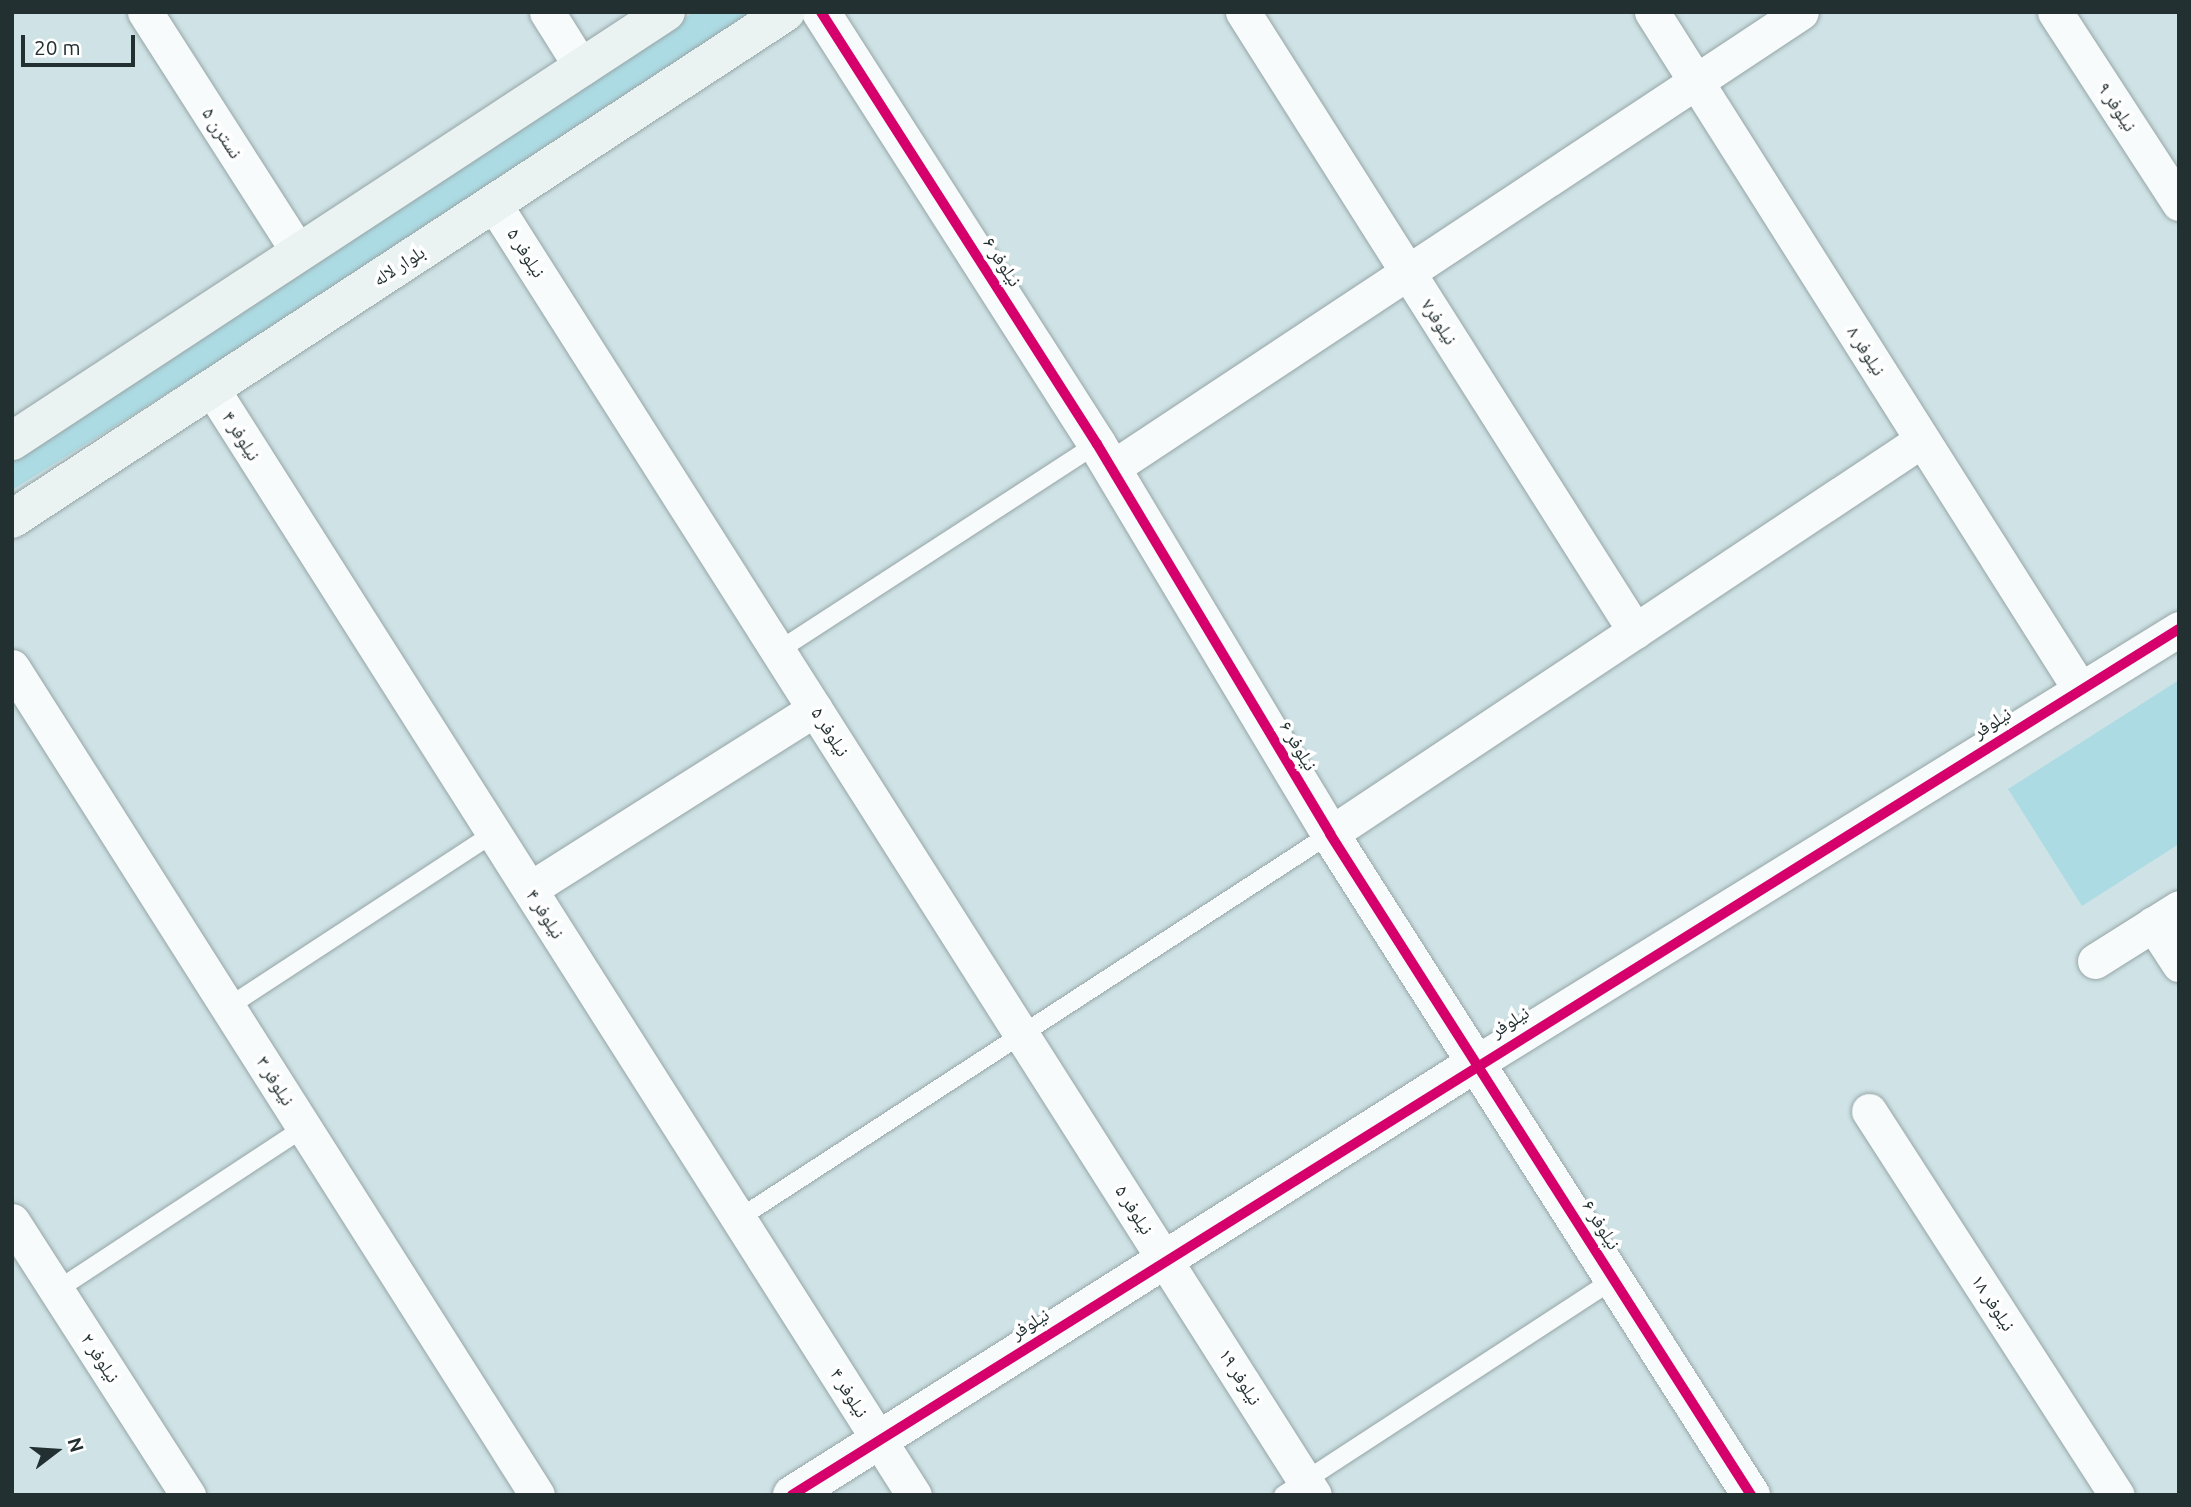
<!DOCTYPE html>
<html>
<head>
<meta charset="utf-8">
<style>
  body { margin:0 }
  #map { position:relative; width:2191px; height:1507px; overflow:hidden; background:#cfe3e6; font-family:Ubuntu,"Noto Naskh Arabic",sans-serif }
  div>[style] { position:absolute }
  .green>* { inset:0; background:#addbe3 }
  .roads { filter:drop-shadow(0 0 2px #96a5a7) drop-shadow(0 0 2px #96a5a7) }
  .service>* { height:18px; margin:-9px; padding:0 9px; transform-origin:9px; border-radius:9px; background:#f8fbfb }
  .minor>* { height:35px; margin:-17.5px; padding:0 17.5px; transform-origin:17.5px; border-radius:17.5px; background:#f8fbfb }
  .tertiary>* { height:38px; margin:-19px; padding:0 19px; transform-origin:19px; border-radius:19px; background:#f8fbfb }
  .secondary>* { height:38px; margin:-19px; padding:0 19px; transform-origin:19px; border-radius:19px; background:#ebf2f2 }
  .cycleway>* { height:10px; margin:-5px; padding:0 5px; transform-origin:5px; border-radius:5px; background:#d6006c }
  span { translate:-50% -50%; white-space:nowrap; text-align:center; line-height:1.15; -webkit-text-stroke:7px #fff; paint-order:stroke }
  .street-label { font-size:19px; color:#233032 }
  .frame { position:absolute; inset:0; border:14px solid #233032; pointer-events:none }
  .north { position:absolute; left:21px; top:1416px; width:70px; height:70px; -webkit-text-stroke:5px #fff; paint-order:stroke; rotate:73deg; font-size:19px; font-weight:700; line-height:28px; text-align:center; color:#233032 }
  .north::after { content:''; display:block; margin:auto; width:24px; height:32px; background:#233032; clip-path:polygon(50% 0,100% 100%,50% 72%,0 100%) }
  .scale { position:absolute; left:21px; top:35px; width:114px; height:32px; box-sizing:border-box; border:4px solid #233032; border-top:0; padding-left:9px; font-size:21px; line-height:24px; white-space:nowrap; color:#233032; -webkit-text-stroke:5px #fff; paint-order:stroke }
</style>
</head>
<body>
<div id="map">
  <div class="green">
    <i style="clip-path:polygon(694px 12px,756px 12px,333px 290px,12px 490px,12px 463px)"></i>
    <i style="clip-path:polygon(2179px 680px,2179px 844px,2082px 906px,2008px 789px)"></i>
  </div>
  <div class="roads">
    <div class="service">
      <i style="left:778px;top:651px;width:380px;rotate:-33deg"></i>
      <i style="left:228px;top:1007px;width:318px;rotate:-33.2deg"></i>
      <i style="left:738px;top:1219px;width:706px;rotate:-33.04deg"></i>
      <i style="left:57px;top:1290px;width:295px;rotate:-33.3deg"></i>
      <i style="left:1283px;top:1495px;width:395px;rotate:-33.1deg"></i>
    </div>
    <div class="minor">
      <i style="left:145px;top:12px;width:286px;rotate:57.4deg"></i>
      <i style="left:547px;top:12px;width:66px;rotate:58deg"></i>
      <i style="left:1243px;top:12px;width:733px;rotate:57.65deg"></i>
      <i style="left:1652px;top:12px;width:801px;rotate:57.7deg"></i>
      <i style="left:2055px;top:12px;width:228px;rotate:57deg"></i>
      <i style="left:494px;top:204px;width:1529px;rotate:57.58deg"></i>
      <i style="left:212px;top:389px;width:1310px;rotate:57.6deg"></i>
      <i style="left:1112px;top:468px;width:826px;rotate:-33.5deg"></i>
      <i style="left:12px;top:667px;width:980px;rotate:57.62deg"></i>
      <i style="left:1330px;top:834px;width:711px;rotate:-33.65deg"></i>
      <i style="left:530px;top:889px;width:337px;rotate:-32.3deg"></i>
      <i style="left:2153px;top:924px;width:48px;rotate:57deg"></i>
      <i style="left:2095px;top:961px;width:99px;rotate:-32.2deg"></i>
      <i style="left:1476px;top:1063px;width:826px;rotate:-31.69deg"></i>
      <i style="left:1869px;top:1111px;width:457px;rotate:57.2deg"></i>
      <i style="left:12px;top:1221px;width:326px;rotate:57.3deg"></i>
    </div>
    <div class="tertiary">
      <i style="left:821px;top:12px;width:513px;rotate:57.43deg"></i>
      <i style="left:1097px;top:444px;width:454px;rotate:59.1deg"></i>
      <i style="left:1330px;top:834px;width:784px;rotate:57.51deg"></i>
      <i style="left:792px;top:1495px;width:809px;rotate:-32.28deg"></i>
    </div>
    <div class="secondary">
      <i style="left:12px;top:441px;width:782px;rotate:-33.26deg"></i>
      <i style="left:12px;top:519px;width:925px;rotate:-33.23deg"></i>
    </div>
  </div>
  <div class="cycleway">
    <i style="left:821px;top:12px;width:513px;rotate:57.43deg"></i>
    <i style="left:1097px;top:444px;width:454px;rotate:59.1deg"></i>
    <i style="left:1330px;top:834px;width:784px;rotate:57.51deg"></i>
    <i style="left:792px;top:1495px;width:1635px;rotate:-31.98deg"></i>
  </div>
  <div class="street-label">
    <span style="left:2117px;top:107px;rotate:57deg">نیلوفر ۹</span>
    <span style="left:222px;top:133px;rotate:57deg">نسترن ۵</span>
    <span style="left:526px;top:253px;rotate:58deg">نیلوفر ۵</span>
    <span style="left:1002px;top:262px;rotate:57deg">نیلوفر ۶</span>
    <span style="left:399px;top:266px;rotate:-33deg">بلوار لاله</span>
    <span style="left:1439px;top:322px;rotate:58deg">نیلوفر۷</span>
    <span style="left:1866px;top:351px;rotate:58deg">نیلوفر ۸</span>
    <span style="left:241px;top:436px;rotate:58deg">نیلوفر ۴</span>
    <span style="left:1992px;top:723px;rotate:-32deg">نیلوفر</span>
    <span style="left:830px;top:732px;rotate:58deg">نیلوفر ۵</span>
    <span style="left:1298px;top:746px;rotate:59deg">نیلوفر ۶</span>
    <span style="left:545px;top:914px;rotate:58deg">نیلوفر ۴</span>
    <span style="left:1510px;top:1022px;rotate:-32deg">نیلوفر</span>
    <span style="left:275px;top:1081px;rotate:58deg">نیلوفر ۳</span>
    <span style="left:1134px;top:1210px;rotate:58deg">نیلوفر ۵</span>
    <span style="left:1601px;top:1225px;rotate:58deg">نیلوفر ۶</span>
    <span style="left:1993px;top:1303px;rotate:57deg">نیلوفر ۱۸</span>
    <span style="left:1030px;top:1324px;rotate:-32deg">نیلوفر</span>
    <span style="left:100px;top:1358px;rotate:57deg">نیلوفر ۲</span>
    <span style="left:1240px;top:1377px;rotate:58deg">نیلوفر ۱۹</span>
    <span style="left:849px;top:1393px;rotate:58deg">نیلوفر ۴</span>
  </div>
  <div class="frame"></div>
  <div class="north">N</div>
  <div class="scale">20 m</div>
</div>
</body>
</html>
